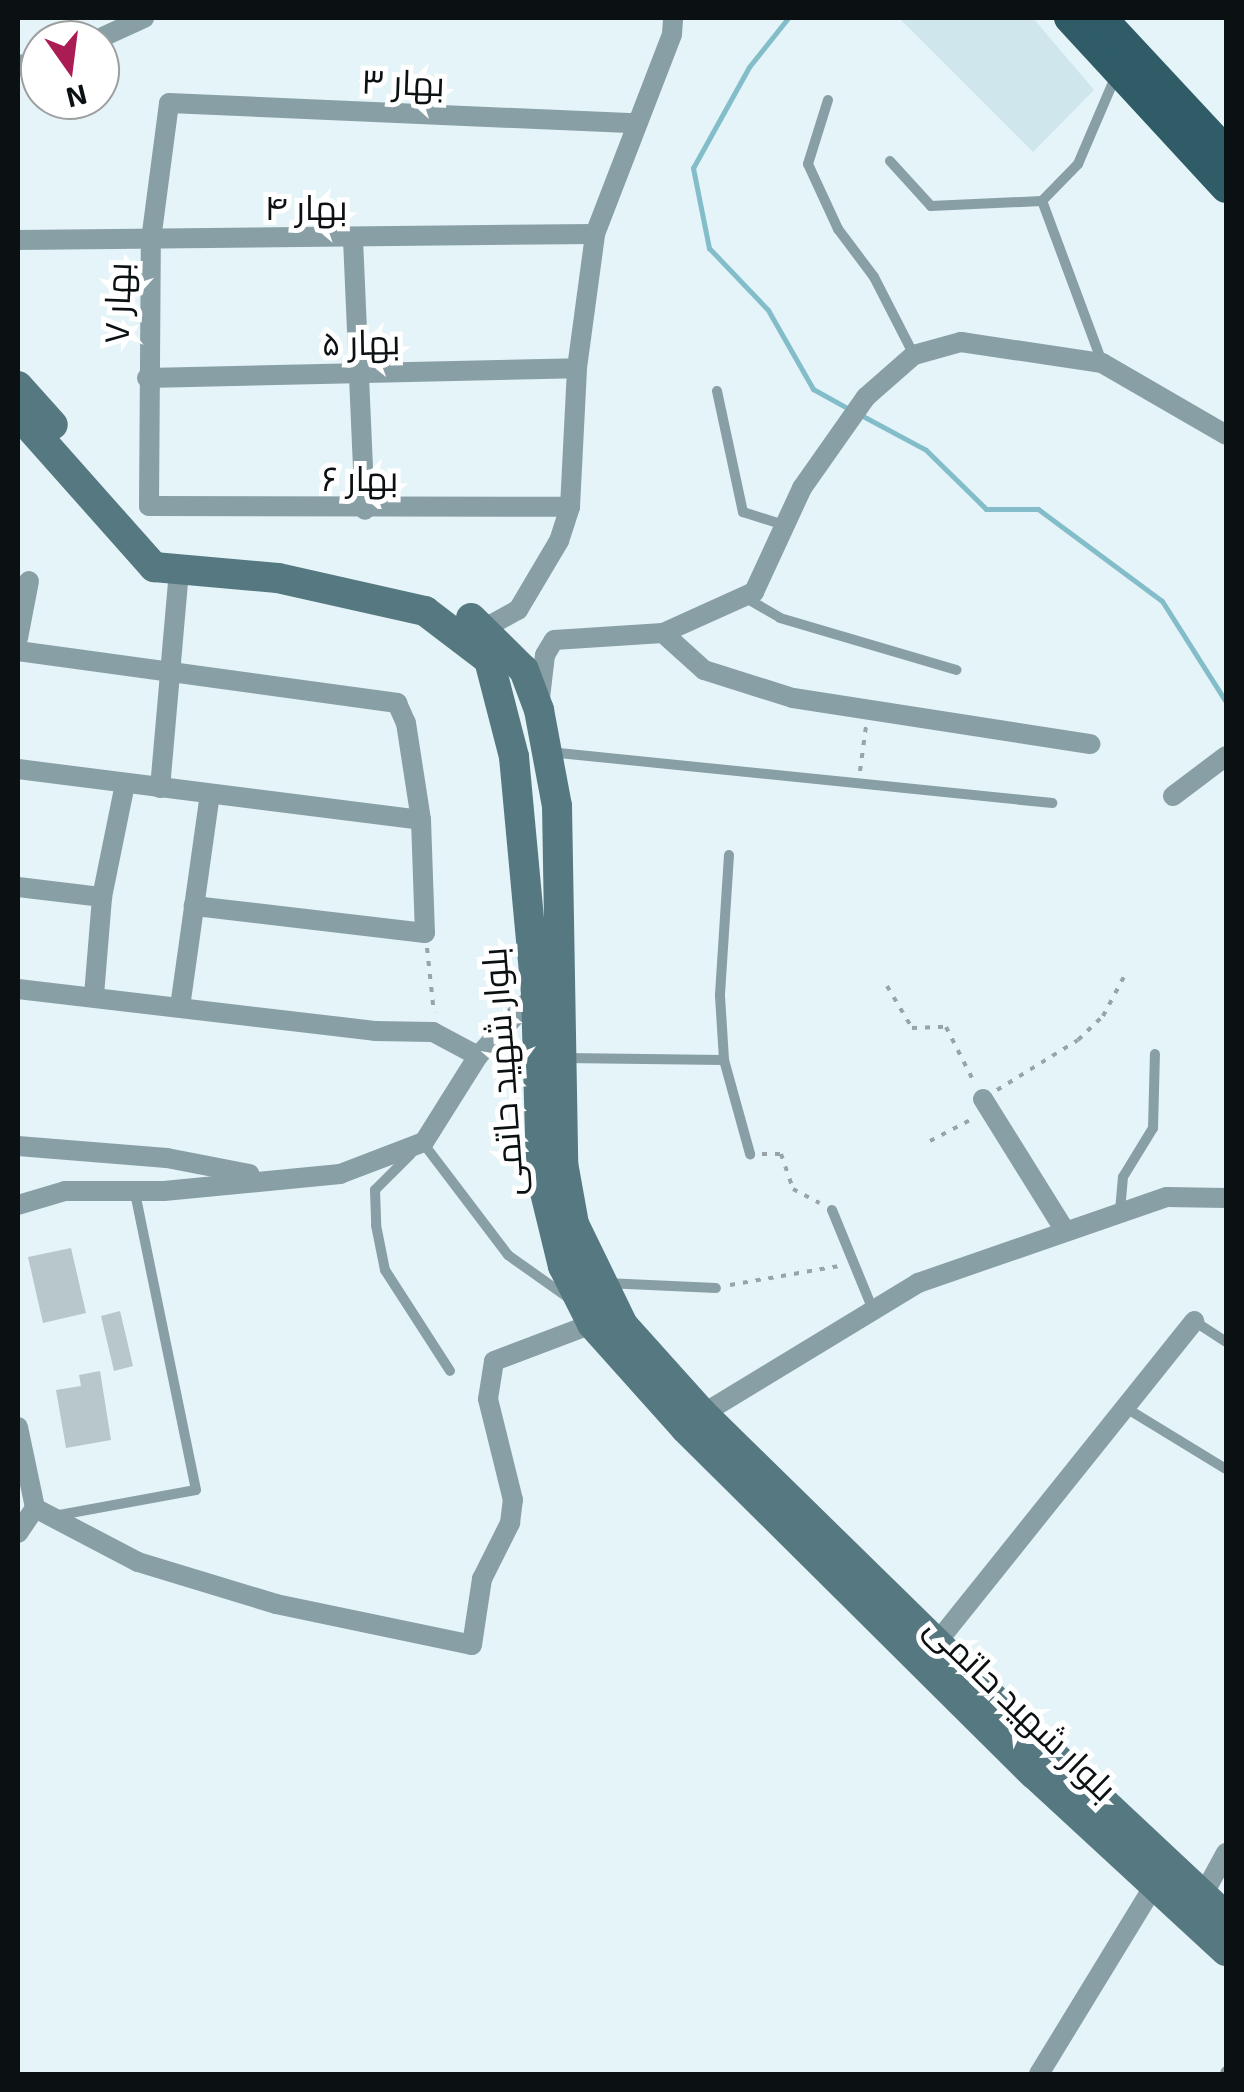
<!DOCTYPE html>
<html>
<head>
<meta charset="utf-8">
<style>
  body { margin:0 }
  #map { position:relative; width:1244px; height:2092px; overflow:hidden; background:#e4f4f8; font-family:"Exo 2",Cairo,sans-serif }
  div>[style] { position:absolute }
  .built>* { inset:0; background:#cee6ec }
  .stream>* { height:5px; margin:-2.5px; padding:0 2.5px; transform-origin:2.5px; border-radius:2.5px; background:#84bdca }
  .building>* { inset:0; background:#b8c7cb }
  .path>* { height:4px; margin-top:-2px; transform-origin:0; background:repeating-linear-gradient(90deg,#98a4a7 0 5px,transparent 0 13px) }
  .lane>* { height:10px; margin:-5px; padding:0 5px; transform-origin:5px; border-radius:5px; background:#889fa5 }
  .street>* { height:20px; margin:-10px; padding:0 10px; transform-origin:10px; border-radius:10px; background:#889fa5 }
  .secondary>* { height:30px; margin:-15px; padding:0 15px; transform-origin:15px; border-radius:15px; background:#557881 }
  .primary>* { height:30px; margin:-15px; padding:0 15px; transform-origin:15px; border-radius:15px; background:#2f5c66 }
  span { translate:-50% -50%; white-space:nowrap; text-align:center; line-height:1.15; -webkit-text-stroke:10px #fff; paint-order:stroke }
  .street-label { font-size:35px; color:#0b1012 }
  .frame { position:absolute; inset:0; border:20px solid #0b1012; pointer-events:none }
  .north { position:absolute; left:20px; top:20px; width:100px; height:100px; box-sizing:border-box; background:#fff; border:2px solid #9d9fa0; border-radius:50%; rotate:166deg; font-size:28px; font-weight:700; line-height:40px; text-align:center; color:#0b1012 }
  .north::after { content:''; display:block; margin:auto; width:35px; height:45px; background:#ab1b54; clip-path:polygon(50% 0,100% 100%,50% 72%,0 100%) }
</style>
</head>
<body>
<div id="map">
  <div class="built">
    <i style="clip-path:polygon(899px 18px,1033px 18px,1094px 90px,1033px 152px)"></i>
  </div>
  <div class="stream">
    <i style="left:788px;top:18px;width:63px;rotate:128.5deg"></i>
    <i style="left:749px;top:67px;width:115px;rotate:119deg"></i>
    <i style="left:693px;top:168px;width:82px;rotate:78.7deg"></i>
    <i style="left:709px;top:248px;width:86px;rotate:46.4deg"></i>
    <i style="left:768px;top:310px;width:91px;rotate:60.3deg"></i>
    <i style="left:813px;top:389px;width:41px;rotate:29.1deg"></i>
    <i style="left:859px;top:414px;width:76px;rotate:28.2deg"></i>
    <i style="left:926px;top:450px;width:84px;rotate:44.5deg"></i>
    <i style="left:986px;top:509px;width:52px"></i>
    <i style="left:1038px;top:509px;width:154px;rotate:36.6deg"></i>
    <i style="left:1162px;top:601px;width:120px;rotate:57.6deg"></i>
  </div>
  <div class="building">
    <i style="clip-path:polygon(71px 1248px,86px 1313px,43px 1323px,28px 1257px)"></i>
    <i style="clip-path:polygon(120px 1311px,133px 1366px,114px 1371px,101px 1316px)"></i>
    <i style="clip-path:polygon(100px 1371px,111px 1440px,66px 1448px,56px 1390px,81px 1386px,79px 1375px)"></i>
  </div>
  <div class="path">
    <i style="left:860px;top:771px;width:45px;rotate:-82.4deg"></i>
    <i style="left:427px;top:948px;width:65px;rotate:83.9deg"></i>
    <i style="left:887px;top:986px;width:49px;rotate:59.2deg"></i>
    <i style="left:912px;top:1028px;width:34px;rotate:-2deg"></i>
    <i style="left:946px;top:1027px;width:62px;rotate:63deg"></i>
    <i style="left:997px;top:1090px;width:95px;rotate:-31.7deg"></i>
    <i style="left:1078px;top:1040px;width:35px;rotate:-44deg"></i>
    <i style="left:1103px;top:1016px;width:49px;rotate:-61.9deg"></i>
    <i style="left:930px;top:1141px;width:47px;rotate:-27.6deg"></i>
    <i style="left:762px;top:1154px;width:19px"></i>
    <i style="left:781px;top:1154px;width:37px;rotate:71deg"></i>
    <i style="left:793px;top:1189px;width:30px;rotate:28deg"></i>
    <i style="left:730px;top:1285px;width:111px;rotate:-9.9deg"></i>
  </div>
  <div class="lane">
    <i style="left:828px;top:100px;width:67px;rotate:107.4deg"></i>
    <i style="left:808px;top:164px;width:72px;rotate:65.2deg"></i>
    <i style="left:838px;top:229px;width:60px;rotate:53.1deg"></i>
    <i style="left:874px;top:277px;width:88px;rotate:62.9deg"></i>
    <i style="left:890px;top:161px;width:61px;rotate:47.7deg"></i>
    <i style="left:931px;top:206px;width:111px;rotate:-2.6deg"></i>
    <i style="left:1102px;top:362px;width:172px;rotate:-110.4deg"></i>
    <i style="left:1042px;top:201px;width:52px;rotate:-45.8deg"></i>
    <i style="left:1078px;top:164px;width:99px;rotate:-66.8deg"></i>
    <i style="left:717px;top:391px;width:124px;rotate:77.9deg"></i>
    <i style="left:743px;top:512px;width:43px;rotate:17.6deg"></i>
    <i style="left:746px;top:598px;width:39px;rotate:30deg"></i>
    <i style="left:780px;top:618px;width:184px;rotate:16.4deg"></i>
    <i style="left:549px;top:752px;width:506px;rotate:5.79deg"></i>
    <i style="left:729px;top:855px;width:141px;rotate:93.7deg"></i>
    <i style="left:720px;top:996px;width:64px;rotate:86.4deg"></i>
    <i style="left:724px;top:1060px;width:98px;rotate:74.5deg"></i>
    <i style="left:565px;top:1058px;width:159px;rotate:0.7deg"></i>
    <i style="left:423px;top:1143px;width:141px;rotate:52.8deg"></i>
    <i style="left:508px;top:1255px;width:76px;rotate:35.4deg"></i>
    <i style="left:411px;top:1154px;width:51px;rotate:135deg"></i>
    <i style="left:375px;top:1190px;width:35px;rotate:88deg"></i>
    <i style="left:376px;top:1225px;width:46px;rotate:78.7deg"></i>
    <i style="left:385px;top:1270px;width:120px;rotate:57.2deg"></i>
    <i style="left:832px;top:1210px;width:108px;rotate:67.7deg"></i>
    <i style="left:1120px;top:1211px;width:34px;rotate:-85deg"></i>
    <i style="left:1123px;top:1177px;width:57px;rotate:-58.5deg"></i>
    <i style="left:1153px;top:1128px;width:74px;rotate:-88.5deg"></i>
    <i style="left:605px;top:1283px;width:111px;rotate:2.6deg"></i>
    <i style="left:1194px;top:1321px;width:38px;rotate:33deg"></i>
    <i style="left:1126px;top:1408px;width:117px;rotate:31.4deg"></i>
    <i style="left:54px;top:1516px;width:144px;rotate:-10.4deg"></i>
    <i style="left:196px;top:1490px;width:304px;rotate:-101.6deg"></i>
    <i style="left:1225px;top:2074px;width:3px;rotate:-72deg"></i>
  </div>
  <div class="street">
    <i style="left:96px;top:40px;width:53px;rotate:-24.6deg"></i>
    <i style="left:18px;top:66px;width:23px;rotate:-18deg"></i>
    <i style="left:353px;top:239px;width:271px;rotate:87.5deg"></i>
    <i style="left:18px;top:240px;width:577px;rotate:-0.6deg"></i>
    <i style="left:147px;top:378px;width:430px;rotate:-1.3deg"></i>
    <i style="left:149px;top:506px;width:266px;rotate:-89.6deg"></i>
    <i style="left:151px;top:240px;width:138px;rotate:-82.5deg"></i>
    <i style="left:169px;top:103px;width:466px;rotate:2.5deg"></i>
    <i style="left:149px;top:506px;width:421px;rotate:0.1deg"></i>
    <i style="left:485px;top:628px;width:38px;rotate:-29deg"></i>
    <i style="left:518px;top:610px;width:80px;rotate:-59.3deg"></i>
    <i style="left:559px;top:541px;width:36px;rotate:-72deg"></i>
    <i style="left:570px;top:507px;width:139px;rotate:-87.1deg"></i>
    <i style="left:577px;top:368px;width:135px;rotate:-82.3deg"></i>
    <i style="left:595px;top:234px;width:214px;rotate:-68.9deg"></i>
    <i style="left:672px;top:34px;width:16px;rotate:-86deg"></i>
    <i style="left:663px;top:633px;width:55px;rotate:42.1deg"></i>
    <i style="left:704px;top:670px;width:93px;rotate:17.5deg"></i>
    <i style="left:793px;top:698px;width:301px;rotate:8.8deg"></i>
    <i style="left:18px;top:638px;width:58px;rotate:-79.1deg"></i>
    <i style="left:18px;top:651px;width:383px;rotate:7.8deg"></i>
    <i style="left:397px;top:703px;width:22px;rotate:66deg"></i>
    <i style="left:406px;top:723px;width:98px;rotate:81.2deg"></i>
    <i style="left:421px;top:820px;width:113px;rotate:88deg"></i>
    <i style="left:425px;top:933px;width:233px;rotate:-173.3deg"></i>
    <i style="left:540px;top:698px;width:43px;rotate:-83.4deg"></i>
    <i style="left:545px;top:655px;width:17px;rotate:-59deg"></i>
    <i style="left:554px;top:640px;width:109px;rotate:-3.7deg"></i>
    <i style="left:663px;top:633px;width:100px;rotate:-24.3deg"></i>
    <i style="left:754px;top:592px;width:115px;rotate:-65.2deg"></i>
    <i style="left:802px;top:488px;width:111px;rotate:-54.9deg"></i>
    <i style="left:866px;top:397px;width:64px;rotate:-41.2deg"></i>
    <i style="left:914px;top:355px;width:49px;rotate:-15.5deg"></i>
    <i style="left:961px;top:342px;width:143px;rotate:8.5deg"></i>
    <i style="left:1102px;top:363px;width:143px;rotate:30.1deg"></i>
    <i style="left:18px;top:769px;width:406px;rotate:7.2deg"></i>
    <i style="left:160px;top:788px;width:218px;rotate:-85deg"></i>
    <i style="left:1173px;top:796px;width:66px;rotate:-37deg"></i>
    <i style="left:18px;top:887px;width:85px;rotate:6.8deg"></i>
    <i style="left:18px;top:989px;width:359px;rotate:6.7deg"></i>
    <i style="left:375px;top:1031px;width:58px;rotate:1deg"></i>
    <i style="left:433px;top:1032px;width:51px;rotate:28.1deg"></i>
    <i style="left:94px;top:995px;width:98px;rotate:-85.3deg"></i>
    <i style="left:102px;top:897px;width:115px;rotate:-78.5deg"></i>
    <i style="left:180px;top:1007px;width:215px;rotate:-82deg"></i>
    <i style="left:983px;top:1099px;width:153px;rotate:58.1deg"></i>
    <i style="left:18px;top:1146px;width:149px;rotate:4.6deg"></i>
    <i style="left:167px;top:1158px;width:84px;rotate:11deg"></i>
    <i style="left:18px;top:1205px;width:49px;rotate:-16.6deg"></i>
    <i style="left:65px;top:1191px;width:99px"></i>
    <i style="left:164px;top:1191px;width:177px;rotate:-5.5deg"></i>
    <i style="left:340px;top:1174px;width:90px;rotate:-20.9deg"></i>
    <i style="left:424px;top:1142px;width:102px;rotate:-57.9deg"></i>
    <i style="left:478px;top:1056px;width:86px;rotate:-47.4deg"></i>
    <i style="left:696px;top:1418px;width:260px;rotate:-31.3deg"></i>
    <i style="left:918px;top:1283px;width:263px;rotate:-19.1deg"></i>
    <i style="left:1167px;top:1197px;width:59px;rotate:1deg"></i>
    <i style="left:18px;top:1427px;width:83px;rotate:78.1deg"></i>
    <i style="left:35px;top:1508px;width:30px;rotate:124deg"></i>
    <i style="left:35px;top:1508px;width:116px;rotate:27.7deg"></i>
    <i style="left:138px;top:1562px;width:144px;rotate:16.9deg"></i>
    <i style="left:276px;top:1604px;width:200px;rotate:11.8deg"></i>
    <i style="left:472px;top:1645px;width:67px;rotate:-81.4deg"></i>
    <i style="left:482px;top:1579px;width:63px;rotate:-63.4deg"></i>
    <i style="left:510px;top:1523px;width:23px;rotate:-83deg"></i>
    <i style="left:513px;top:1500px;width:104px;rotate:-103.9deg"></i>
    <i style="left:488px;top:1399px;width:38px;rotate:-81deg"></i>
    <i style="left:494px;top:1361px;width:105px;rotate:-20.7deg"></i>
    <i style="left:938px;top:1641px;width:410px;rotate:-51.3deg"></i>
    <i style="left:1203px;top:1895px;width:48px;rotate:-61.3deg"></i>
    <i style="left:1039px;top:2074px;width:232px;rotate:-58.6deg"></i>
  </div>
  <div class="secondary">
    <i style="left:18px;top:386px;width:52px;rotate:48.1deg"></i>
    <i style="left:18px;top:414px;width:205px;rotate:48.4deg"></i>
    <i style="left:154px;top:567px;width:124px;rotate:5.1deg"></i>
    <i style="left:278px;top:578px;width:151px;rotate:12.7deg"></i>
    <i style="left:425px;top:611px;width:81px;rotate:37.4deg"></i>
    <i style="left:489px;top:660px;width:100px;rotate:75.5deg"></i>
    <i style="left:514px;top:757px;width:237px;rotate:84.7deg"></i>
    <i style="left:536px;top:993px;width:183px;rotate:88.4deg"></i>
    <i style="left:541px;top:1176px;width:93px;rotate:76.3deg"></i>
    <i style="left:563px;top:1266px;width:65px;rotate:63.4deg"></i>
    <i style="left:592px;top:1324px;width:140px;rotate:48.2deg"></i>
    <i style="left:685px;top:1428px;width:491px;rotate:44.8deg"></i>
    <i style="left:1034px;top:1774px;width:261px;rotate:42.7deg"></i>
    <i style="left:471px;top:618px;width:74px;rotate:44.5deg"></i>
    <i style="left:524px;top:670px;width:43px;rotate:69.4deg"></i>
    <i style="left:539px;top:710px;width:98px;rotate:79.4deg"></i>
    <i style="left:557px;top:806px;width:357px;rotate:89deg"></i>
    <i style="left:563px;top:1163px;width:62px;rotate:79.8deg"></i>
    <i style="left:574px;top:1224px;width:112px;rotate:64.1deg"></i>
    <i style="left:623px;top:1325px;width:118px;rotate:48.1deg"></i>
    <i style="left:702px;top:1413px;width:421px;rotate:44.4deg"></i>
    <i style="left:1003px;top:1708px;width:306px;rotate:43.1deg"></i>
  </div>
  <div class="primary">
    <i style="left:1069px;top:18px;width:231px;rotate:47.3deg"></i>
    <i style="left:1102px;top:18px;width:182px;rotate:47deg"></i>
  </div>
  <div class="street-label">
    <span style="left:403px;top:81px;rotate:2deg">بهار ۳</span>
    <span style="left:306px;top:206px">بهار ۴</span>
    <span style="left:116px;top:303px;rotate:-88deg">بهار ۷</span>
    <span style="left:361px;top:341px;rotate:-1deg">بهار ۵</span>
    <span style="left:360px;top:477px">بهار ۶</span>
    <span style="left:501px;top:1072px;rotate:-94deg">بلوار شهید حاتمی</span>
    <span style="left:1022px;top:1707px;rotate:44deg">بلوار شهید حاتمی</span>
  </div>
  <div class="frame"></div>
  <div class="north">N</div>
</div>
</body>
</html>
